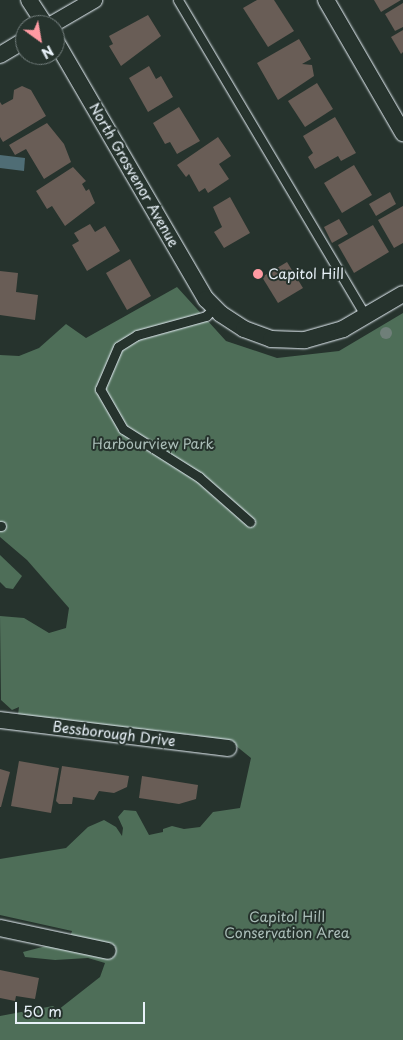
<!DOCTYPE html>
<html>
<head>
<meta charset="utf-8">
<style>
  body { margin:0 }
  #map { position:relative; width:403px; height:1040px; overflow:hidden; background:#26332d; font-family:"Playpen Sans",sans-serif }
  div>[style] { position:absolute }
  .green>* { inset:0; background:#4e6e58 }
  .water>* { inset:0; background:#4f6d75 }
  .building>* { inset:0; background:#695d56 }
  .roads { filter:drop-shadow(0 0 1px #e8f1f8) drop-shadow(0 0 1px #e8f1f8) }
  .lane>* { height:9px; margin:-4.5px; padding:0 4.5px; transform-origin:4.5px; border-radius:4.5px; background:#26332d }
  .street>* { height:16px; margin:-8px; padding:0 8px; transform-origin:8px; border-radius:8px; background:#26332d }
  .trees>* { width:12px; height:12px; margin:-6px; border-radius:50%; background:#6f7f79 }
  .dots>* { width:14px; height:14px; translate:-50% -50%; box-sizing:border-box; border:2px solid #26332d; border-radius:50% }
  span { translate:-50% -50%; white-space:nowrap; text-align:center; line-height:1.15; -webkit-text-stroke:4px #26332d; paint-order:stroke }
  .street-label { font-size:14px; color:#e8f1f8 }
  .poi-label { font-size:14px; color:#e8f1f8 }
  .left { translate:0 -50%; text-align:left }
  .park-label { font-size:14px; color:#aabdb8 }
  .north { position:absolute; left:15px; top:15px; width:50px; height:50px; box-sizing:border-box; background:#26332d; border:1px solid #747f7e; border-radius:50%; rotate:148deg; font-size:14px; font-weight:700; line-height:20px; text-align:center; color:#e8f1f8 }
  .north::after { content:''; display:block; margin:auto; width:18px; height:22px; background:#ff9aa2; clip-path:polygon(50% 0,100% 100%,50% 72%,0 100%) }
  .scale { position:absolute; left:15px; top:1002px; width:130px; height:22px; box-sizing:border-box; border:2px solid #e8f1f8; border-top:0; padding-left:6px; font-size:15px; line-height:18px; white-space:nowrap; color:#e8f1f8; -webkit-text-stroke:4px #26332d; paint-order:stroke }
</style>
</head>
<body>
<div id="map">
  <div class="green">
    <i style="clip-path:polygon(177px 287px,226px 341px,277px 358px,339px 351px,403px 313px,403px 1040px,0 1040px,0 1016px,53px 1006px,58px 1010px,100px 977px,105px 963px,88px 958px,55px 960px,25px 957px,23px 952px,69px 940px,72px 931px,0 915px,0 859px,66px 848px,88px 827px,104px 820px,116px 827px,122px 836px,123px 828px,118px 817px,124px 810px,136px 811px,149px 835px,163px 832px,163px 829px,172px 826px,184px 829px,200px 827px,213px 812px,240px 808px,251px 758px,230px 741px,186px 734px,169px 745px,160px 744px,142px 729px,116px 738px,18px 715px,19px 707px,12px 710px,1px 700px,0 616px,24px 618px,49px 633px,66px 628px,69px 608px,27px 560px,0 537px,0 355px,19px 356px,39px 348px,66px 324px,86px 338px)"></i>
    <i style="clip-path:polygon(0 555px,22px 576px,13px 589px,6px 588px,0 582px)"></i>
  </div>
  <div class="water">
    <i style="clip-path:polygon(0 155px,25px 158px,24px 171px,0 168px)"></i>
  </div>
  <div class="building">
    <i style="clip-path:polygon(257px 0,274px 0,294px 31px,268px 47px,243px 8px)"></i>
    <i style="clip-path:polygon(374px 0,401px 0,381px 12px)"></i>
    <i style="clip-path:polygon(403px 3px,403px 27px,395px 31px,385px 14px)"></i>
    <i style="clip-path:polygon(148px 15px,161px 36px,121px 66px,109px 46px,113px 44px,109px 36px)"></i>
    <i style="clip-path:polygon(403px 30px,403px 52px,401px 54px,391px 37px)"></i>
    <i style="clip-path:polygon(299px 39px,311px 59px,302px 64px,312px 65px,314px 76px,278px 100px,257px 63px)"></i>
    <i style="clip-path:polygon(149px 66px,156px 79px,161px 76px,173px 97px,148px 112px,129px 78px)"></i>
    <i style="clip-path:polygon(317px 83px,333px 109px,305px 127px,288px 101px)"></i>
    <i style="clip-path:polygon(22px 86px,31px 90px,46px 116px,3px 142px,0 137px,0 102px,2px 105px,13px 99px,14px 90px)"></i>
    <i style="clip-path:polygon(179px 107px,200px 141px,177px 154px,170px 142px,165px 144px,153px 123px)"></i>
    <i style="clip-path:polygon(335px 117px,356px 153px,341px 161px,338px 156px,315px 169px,308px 157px,313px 153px,303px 136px)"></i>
    <i style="clip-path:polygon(47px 123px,64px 144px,71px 162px,44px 179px,26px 149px,15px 155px,9px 145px)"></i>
    <i style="clip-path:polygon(218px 137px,231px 156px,219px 164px,229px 179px,208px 193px,205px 188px,199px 192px,189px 174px,186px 177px,177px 165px)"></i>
    <i style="clip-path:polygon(354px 165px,372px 195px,342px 213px,324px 183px)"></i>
    <i style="clip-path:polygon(73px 167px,86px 181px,82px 184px,86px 191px,89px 189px,95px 203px,65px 226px,52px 206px,47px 209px,36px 191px)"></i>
    <i style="clip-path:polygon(390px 192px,396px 204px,376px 216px,369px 204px)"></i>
    <i style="clip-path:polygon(230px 197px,250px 233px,224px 248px,214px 232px,222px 227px,213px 207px)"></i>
    <i style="clip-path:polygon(403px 206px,403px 243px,394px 248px,378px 220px)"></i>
    <i style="clip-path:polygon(339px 219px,348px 234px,332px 243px,324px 227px)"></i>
    <i style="clip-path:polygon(90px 224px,95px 232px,105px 226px,120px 251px,87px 271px,72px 245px,79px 241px,74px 233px)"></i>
    <i style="clip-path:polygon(373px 225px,389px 252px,354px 273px,338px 245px)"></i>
    <i style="clip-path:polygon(130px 259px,151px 296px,127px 310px,106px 273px)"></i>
    <i style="clip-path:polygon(287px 262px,303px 288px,278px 303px,262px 277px)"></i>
    <i style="clip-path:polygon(0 271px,18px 273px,16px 292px,38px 295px,35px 320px,0 315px)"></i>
    <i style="clip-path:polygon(19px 761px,59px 768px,51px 813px,11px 806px)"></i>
    <i style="clip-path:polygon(62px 766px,129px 776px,127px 787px,114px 793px,99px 791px,94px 800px,73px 797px,72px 804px,59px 804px,56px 801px)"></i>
    <i style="clip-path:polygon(0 769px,10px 772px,1px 807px,0 807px)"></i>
    <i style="clip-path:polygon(142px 776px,198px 785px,196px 799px,179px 804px,139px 798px)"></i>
    <i style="clip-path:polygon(0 970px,39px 978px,35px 999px,16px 996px,15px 1001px,0 998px)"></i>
  </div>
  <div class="roads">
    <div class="lane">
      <i style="left:178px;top:0;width:368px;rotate:59.3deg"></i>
      <i style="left:214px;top:308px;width:11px;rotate:135deg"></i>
      <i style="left:206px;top:316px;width:72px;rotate:164.6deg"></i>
      <i style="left:137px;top:335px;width:22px;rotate:148deg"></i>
      <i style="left:118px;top:347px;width:46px;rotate:113.2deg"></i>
      <i style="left:100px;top:389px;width:46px;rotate:60.1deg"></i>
      <i style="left:123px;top:429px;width:90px;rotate:32.3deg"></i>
      <i style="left:199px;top:477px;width:68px;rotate:41.4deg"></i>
      <i style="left:0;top:526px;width:1px"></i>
    </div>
    <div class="street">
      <i style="left:29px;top:0;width:30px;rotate:57deg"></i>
      <i style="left:326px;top:0;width:154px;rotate:59.9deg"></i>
      <i style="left:51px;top:25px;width:50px;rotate:-30.2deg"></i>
      <i style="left:55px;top:40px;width:300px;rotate:59.8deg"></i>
      <i style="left:206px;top:299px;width:21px;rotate:45deg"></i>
      <i style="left:221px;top:314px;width:27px;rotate:33deg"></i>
      <i style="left:244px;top:329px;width:29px;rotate:20deg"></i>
      <i style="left:271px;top:339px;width:34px;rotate:2deg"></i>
      <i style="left:305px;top:340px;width:40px;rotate:-16deg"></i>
      <i style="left:343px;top:329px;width:69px;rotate:-30.3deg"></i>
      <i style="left:0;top:55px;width:29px;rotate:-31deg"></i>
      <i style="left:0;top:720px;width:230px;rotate:7deg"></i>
      <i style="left:0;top:928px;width:110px;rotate:12deg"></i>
    </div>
  </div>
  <div class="trees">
    <i style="left:386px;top:333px"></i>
  </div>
  <div class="dots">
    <i style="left:258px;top:274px;background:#ff9aa2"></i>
  </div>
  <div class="street-label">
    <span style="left:134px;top:175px;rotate:60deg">North Grosvenor Avenue</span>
    <span style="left:114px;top:734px;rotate:7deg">Bessborough Drive</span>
  </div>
  <div class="poi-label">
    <span class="left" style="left:268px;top:274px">Capitol Hill</span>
  </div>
  <div class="park-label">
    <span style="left:153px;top:444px">Harbourview Park</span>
    <span style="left:287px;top:925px">Capitol Hill<br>Conservation Area</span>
  </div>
  <div class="north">N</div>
  <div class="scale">50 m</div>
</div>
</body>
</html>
